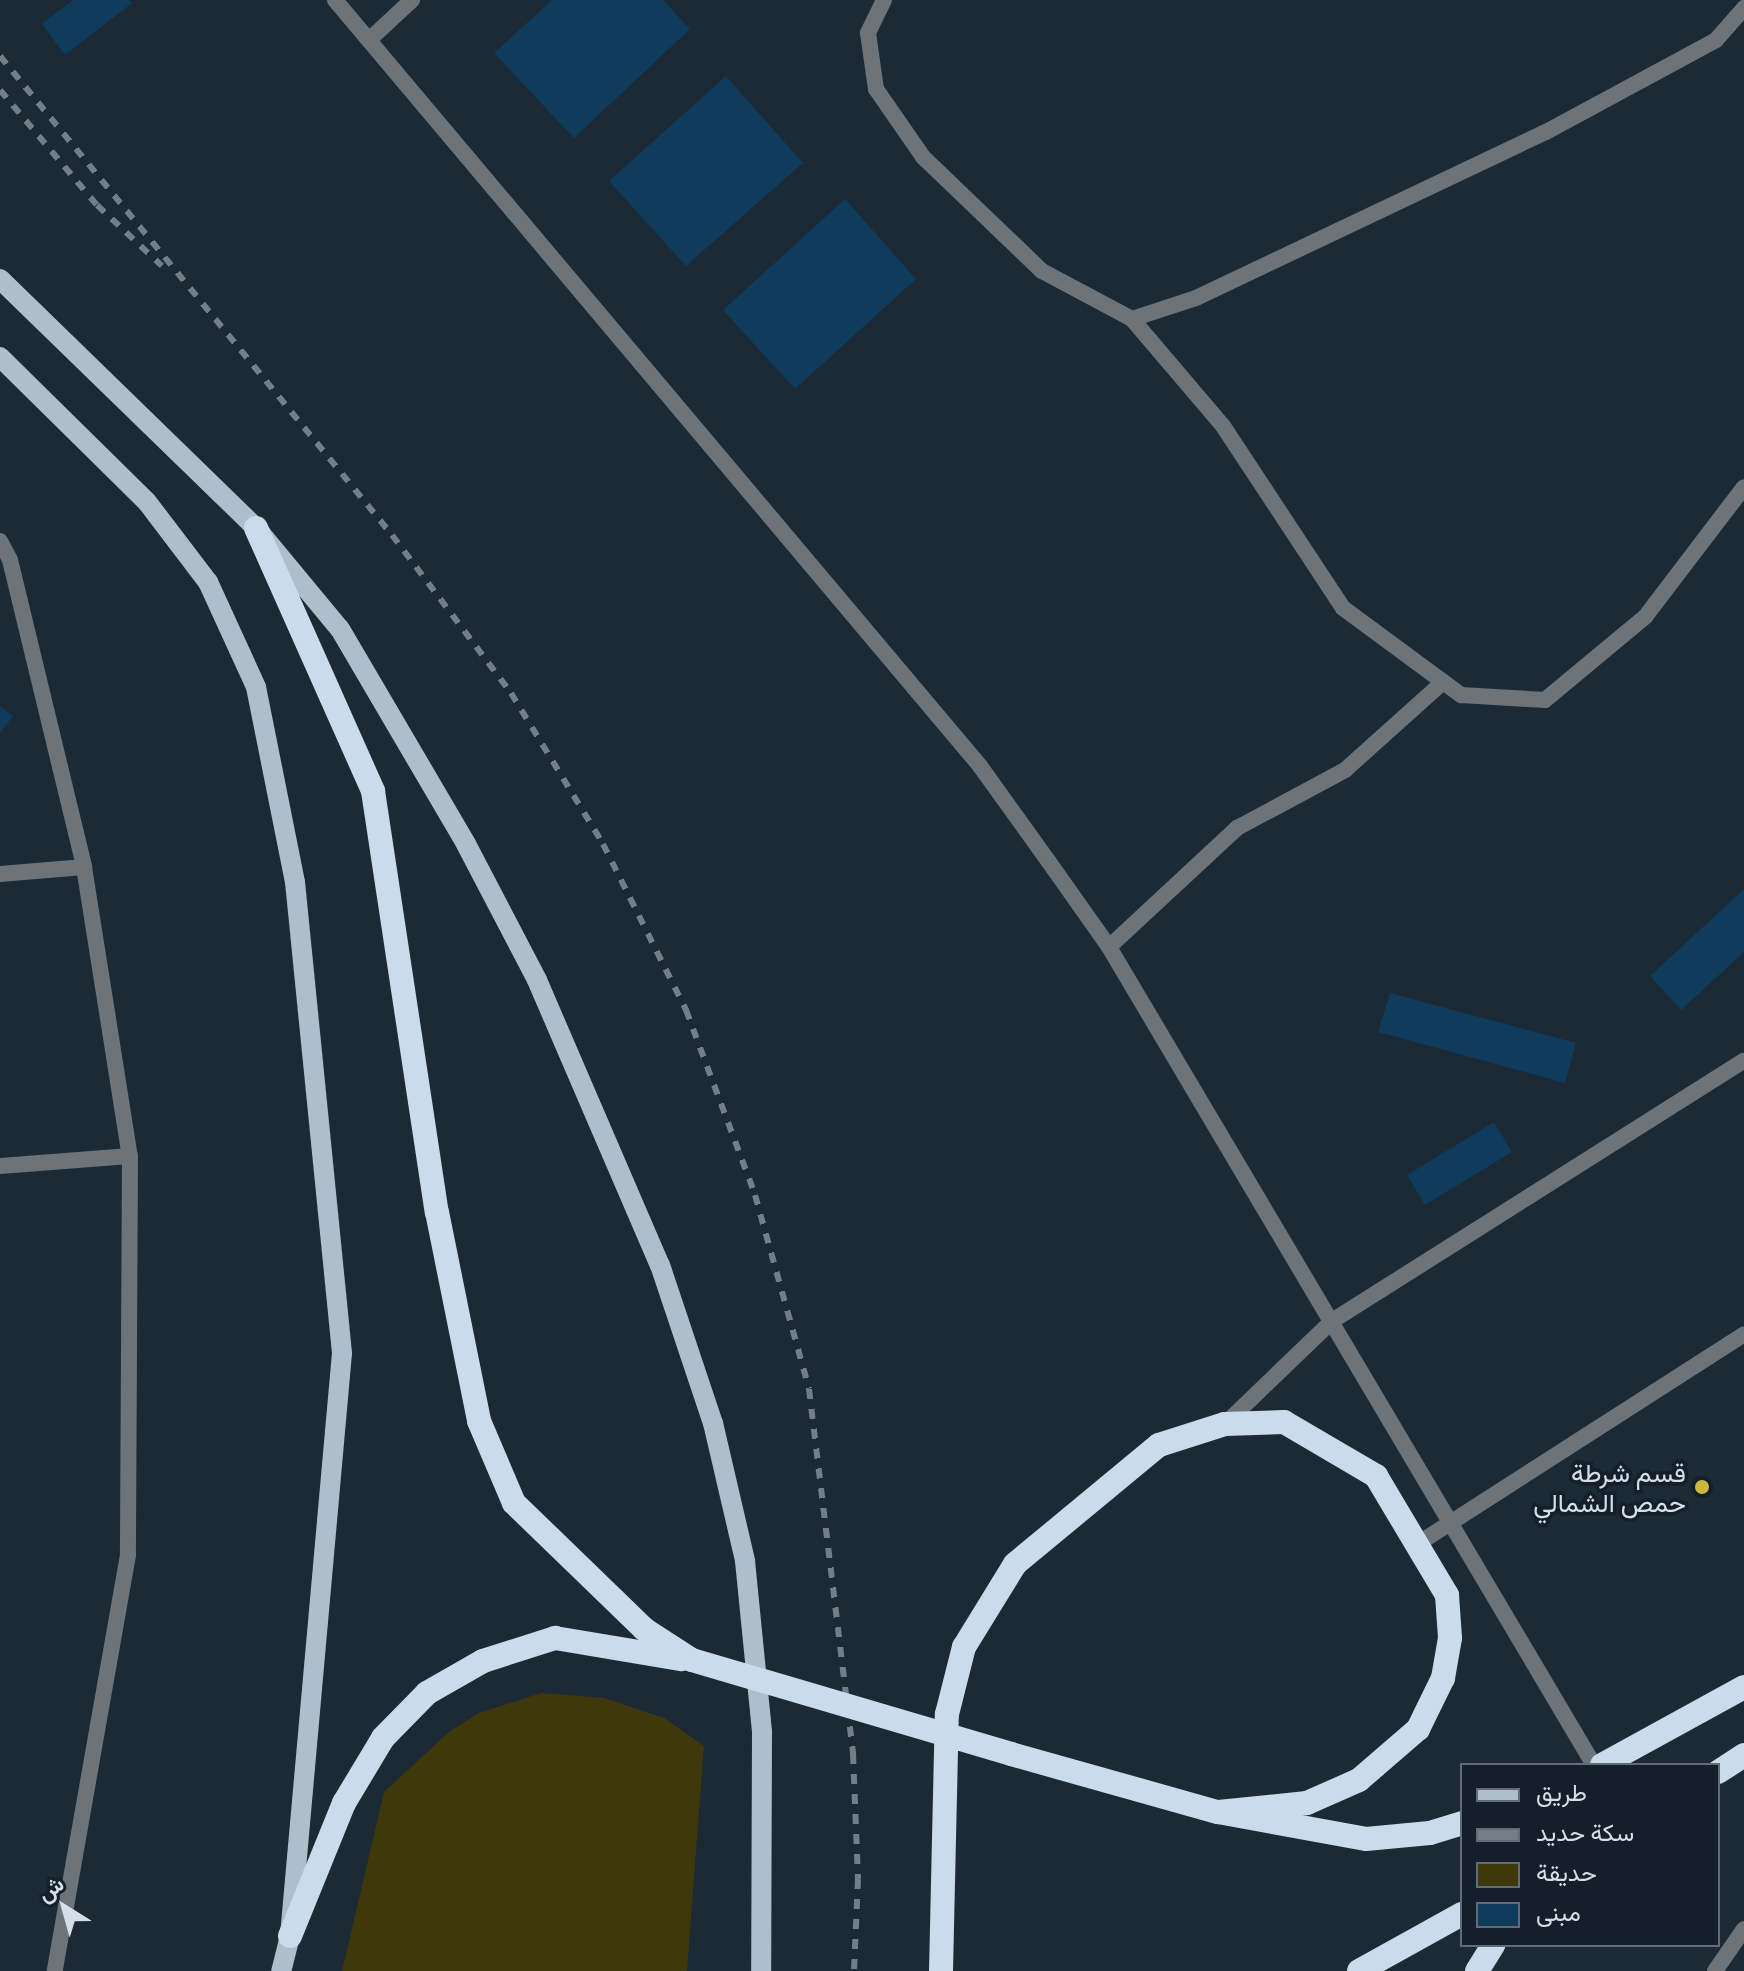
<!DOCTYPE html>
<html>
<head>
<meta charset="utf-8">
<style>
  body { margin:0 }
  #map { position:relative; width:1744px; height:1971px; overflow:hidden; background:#1c2a36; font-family:"Exo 2",Vazirmatn,sans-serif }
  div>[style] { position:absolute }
  .green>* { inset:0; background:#3e380b }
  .building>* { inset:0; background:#0f3b5c }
  .lane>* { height:16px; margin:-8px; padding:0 8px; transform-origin:8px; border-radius:8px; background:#6c7379 }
  .street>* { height:16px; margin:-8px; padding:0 8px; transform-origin:8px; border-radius:8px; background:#6c7379 }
  .primary>* { height:20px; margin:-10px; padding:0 10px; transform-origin:10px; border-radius:10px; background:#afbecb }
  .highway>* { height:24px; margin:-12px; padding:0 12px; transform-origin:12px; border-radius:12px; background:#cadbeb }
  .rail>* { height:6px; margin-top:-3px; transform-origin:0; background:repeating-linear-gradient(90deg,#727e88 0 10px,transparent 0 20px) }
  .highway-bridge>* { height:24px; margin:-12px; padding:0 12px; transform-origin:12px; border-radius:12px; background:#cadbeb }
  .dots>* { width:22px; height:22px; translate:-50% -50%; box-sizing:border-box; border:4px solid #13202b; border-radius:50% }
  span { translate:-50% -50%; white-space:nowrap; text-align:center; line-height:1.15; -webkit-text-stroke:7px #13202b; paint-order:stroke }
  .poi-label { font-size:26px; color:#d6dfe7 }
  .right { translate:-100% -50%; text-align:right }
  .legend { position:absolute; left:1460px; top:1763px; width:260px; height:184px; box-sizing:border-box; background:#13202b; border:2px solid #616c76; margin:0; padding:10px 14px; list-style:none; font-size:24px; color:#d6dfe7 }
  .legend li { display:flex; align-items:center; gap:16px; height:40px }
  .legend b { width:40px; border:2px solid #616c76 }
  .north { position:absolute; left:24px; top:1867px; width:80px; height:80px; -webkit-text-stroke:6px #13202b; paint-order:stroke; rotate:323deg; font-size:22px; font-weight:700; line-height:32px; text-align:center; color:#d6dfe7 }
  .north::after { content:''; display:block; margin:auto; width:28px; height:36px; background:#d6dfe7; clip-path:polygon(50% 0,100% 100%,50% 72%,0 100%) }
</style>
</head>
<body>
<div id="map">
  <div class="green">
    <i style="clip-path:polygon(541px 1693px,604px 1698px,664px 1718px,704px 1746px,687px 1971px,342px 1971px,384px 1792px,450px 1731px,479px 1713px)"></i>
  </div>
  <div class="building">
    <i style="clip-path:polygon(73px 0,129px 0,132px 3px,65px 55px,42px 24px)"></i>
    <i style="clip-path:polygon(552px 0,663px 0,690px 29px,574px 138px,494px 53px)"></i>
    <i style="clip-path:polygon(726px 76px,803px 163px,686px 266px,609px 181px)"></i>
    <i style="clip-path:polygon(845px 199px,916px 279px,795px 389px,723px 310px)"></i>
    <i style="clip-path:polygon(0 706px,13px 716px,0 733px)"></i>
    <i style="clip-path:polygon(1744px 889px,1744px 952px,1681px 1010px,1650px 976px)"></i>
    <i style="clip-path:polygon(1390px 993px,1576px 1043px,1565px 1083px,1378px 1032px)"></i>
    <i style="clip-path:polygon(1494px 1122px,1512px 1152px,1425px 1205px,1407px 1175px)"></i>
  </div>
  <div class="lane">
    <i style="left:884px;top:0;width:37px;rotate:116deg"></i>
    <i style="left:868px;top:33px;width:57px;rotate:81.9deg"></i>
    <i style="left:876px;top:89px;width:83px;rotate:55.3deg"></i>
    <i style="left:923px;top:157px;width:165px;rotate:43.8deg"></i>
    <i style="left:1042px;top:271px;width:102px;rotate:28.1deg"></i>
    <i style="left:1132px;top:319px;width:67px;rotate:-18.2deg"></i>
    <i style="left:1196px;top:298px;width:387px;rotate:-25.4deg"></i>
    <i style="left:1546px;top:132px;width:193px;rotate:-28.4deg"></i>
    <i style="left:1716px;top:40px;width:43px;rotate:-48.8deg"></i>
    <i style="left:369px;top:40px;width:59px;rotate:-42.9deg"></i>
    <i style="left:1132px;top:319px;width:140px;rotate:49.6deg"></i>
    <i style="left:1223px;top:426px;width:218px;rotate:56.6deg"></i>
    <i style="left:1343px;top:608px;width:147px;rotate:36.4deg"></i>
    <i style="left:1461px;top:695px;width:84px;rotate:3.4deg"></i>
    <i style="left:1545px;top:700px;width:130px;rotate:-39.7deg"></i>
    <i style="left:1645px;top:617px;width:163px;rotate:-52.7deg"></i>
    <i style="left:1715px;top:1971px;width:51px;rotate:-55.4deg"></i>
  </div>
  <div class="street">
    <i style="left:335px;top:0;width:1001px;rotate:49.9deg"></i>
    <i style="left:980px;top:766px;width:118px;rotate:54.3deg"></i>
    <i style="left:1049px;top:862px;width:104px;rotate:54.8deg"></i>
    <i style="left:1109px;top:947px;width:951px;rotate:59.34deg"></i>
    <i style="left:0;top:541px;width:21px;rotate:62deg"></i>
    <i style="left:10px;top:560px;width:316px;rotate:76.4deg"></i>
    <i style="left:84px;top:867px;width:293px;rotate:81deg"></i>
    <i style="left:130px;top:1156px;width:399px;rotate:90.3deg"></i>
    <i style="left:128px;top:1555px;width:422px;rotate:100deg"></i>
    <i style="left:0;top:874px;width:84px;rotate:-4.8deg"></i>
    <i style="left:1109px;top:947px;width:175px;rotate:-42.9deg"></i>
    <i style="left:1237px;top:828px;width:123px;rotate:-28.2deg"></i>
    <i style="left:1345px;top:770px;width:132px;rotate:-41.9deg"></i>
    <i style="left:0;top:1166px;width:130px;rotate:-4.4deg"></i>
    <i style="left:1225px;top:1424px;width:149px;rotate:-43.9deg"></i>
    <i style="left:1332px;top:1321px;width:487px;rotate:-32.3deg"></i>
    <i style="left:1419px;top:1543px;width:386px;rotate:-32.7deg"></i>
  </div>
  <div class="primary">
    <i style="left:0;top:279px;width:357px;rotate:44.2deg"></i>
    <i style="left:256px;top:528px;width:131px;rotate:50.3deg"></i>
    <i style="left:340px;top:629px;width:249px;rotate:59.6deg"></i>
    <i style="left:466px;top:844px;width:153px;rotate:62.4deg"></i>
    <i style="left:537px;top:980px;width:310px;rotate:66.7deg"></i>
    <i style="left:660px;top:1265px;width:167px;rotate:71.5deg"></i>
    <i style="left:713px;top:1423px;width:142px;rotate:76.9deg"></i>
    <i style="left:745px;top:1561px;width:172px;rotate:84.3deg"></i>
    <i style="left:762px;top:1732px;width:239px;rotate:90.2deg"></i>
    <i style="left:0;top:357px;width:206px;rotate:44.6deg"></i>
    <i style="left:147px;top:502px;width:101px;rotate:52.7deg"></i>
    <i style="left:208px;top:582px;width:115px;rotate:65.4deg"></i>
    <i style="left:256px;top:687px;width:199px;rotate:78.7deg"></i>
    <i style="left:295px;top:882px;width:473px;rotate:84.3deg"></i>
    <i style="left:342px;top:1353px;width:585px;rotate:95.1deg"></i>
    <i style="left:290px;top:1936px;width:36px;rotate:104deg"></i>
  </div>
  <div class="highway">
    <i style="left:256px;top:528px;width:288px;rotate:66deg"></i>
    <i style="left:373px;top:791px;width:426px;rotate:81.4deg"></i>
    <i style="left:437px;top:1212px;width:213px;rotate:78.6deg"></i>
    <i style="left:479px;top:1421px;width:89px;rotate:66.9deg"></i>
    <i style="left:514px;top:1503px;width:181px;rotate:44.1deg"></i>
    <i style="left:644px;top:1629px;width:57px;rotate:32.9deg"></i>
    <i style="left:1011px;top:1754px;width:215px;rotate:15.7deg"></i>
    <i style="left:1218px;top:1812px;width:150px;rotate:10.3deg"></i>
    <i style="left:1366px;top:1839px;width:64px;rotate:-5.4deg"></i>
    <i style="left:1430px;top:1833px;width:34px;rotate:-17deg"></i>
    <i style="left:1602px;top:1765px;width:162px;rotate:-28.8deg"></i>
    <i style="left:1718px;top:1772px;width:31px;rotate:-33deg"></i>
    <i style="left:290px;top:1936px;width:144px;rotate:-67.9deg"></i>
    <i style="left:344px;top:1803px;width:76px;rotate:-59deg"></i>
    <i style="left:383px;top:1738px;width:63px;rotate:-45.6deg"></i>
    <i style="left:427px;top:1693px;width:64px;rotate:-29.7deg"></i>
    <i style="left:483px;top:1661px;width:76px;rotate:-17.7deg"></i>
    <i style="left:555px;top:1638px;width:128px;rotate:9.5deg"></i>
    <i style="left:941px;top:1971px;width:257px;rotate:-88.7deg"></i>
    <i style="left:947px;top:1714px;width:69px;rotate:-75.8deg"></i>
    <i style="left:964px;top:1647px;width:97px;rotate:-58.4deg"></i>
    <i style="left:1015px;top:1564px;width:187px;rotate:-39.6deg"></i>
    <i style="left:1159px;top:1445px;width:69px;rotate:-17.7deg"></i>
    <i style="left:1225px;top:1424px;width:59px;rotate:-1.9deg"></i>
    <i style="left:1284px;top:1422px;width:107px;rotate:30.4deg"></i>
    <i style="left:1376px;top:1476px;width:139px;rotate:59.2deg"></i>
    <i style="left:1447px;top:1595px;width:43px;rotate:86deg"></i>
    <i style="left:1450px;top:1638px;width:41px;rotate:99.9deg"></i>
    <i style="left:1443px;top:1678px;width:57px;rotate:116.1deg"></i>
    <i style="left:1418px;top:1729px;width:78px;rotate:139.2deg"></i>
    <i style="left:1359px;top:1780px;width:57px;rotate:156.1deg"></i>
    <i style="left:1307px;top:1803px;width:89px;rotate:174.2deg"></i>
    <i style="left:1359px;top:1971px;width:118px;rotate:-29deg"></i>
    <i style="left:1477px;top:1971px;width:31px;rotate:-58deg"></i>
  </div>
  <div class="rail">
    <i style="left:0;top:56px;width:619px;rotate:50.7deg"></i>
    <i style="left:392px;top:535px;width:198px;rotate:53deg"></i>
    <i style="left:511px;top:693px;width:177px;rotate:58.6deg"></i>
    <i style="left:603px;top:844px;width:186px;rotate:63.4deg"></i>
    <i style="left:686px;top:1010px;width:197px;rotate:69.5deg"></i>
    <i style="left:755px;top:1195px;width:201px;rotate:74.4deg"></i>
    <i style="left:809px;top:1389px;width:368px;rotate:83.1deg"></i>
    <i style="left:853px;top:1754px;width:125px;rotate:87.7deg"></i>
    <i style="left:858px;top:1879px;width:92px;rotate:92.5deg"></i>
    <i style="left:0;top:90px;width:150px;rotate:49.9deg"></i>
    <i style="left:97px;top:205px;width:89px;rotate:43.2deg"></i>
  </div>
  <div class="highway-bridge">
    <i style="left:692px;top:1660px;width:333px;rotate:16.4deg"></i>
  </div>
  <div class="dots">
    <i style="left:1702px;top:1487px;background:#ccb939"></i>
  </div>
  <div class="poi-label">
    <span class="right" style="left:1686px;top:1487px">قسم شرطة<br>حمص الشمالي</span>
  </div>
  <ul class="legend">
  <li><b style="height:10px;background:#afbecb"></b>طريق</li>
  <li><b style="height:10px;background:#727e88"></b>سكة حديد</li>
  <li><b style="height:22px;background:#3e380b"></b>حديقة</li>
  <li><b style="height:22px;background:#0f3b5c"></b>مبنى</li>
  </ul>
  <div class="north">ش</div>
</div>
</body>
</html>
